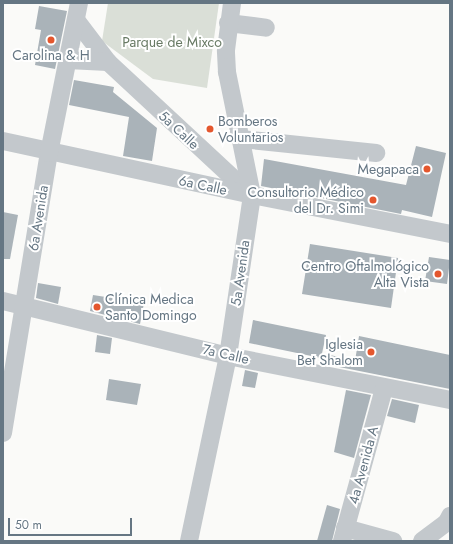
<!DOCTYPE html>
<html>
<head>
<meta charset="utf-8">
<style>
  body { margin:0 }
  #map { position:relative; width:453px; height:544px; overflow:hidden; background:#fafaf8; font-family:Jost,sans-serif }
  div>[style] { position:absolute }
  .green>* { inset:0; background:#dadfd7 }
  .building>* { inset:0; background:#aab3b9 }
  .minor>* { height:18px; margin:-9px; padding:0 9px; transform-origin:9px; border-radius:9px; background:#c3c8cc }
  .dots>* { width:11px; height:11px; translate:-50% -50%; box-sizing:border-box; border:2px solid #fff; border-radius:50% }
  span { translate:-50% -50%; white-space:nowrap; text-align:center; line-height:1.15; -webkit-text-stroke:4px #fff; paint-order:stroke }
  .park-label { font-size:14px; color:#687a64 }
  .poi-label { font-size:14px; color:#657683 }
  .left { translate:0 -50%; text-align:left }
  .right { translate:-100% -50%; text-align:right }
  .street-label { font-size:14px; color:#657683 }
  .frame { position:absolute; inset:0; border:4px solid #657683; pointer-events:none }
  .scale { position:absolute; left:8px; top:518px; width:124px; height:18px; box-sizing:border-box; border:2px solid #657683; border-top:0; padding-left:5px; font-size:12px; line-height:14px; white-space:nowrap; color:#657683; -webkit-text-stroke:3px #fff; paint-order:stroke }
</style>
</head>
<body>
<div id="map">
  <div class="green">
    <i style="clip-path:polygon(108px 3px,219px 3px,207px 88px,153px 79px,102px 41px)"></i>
  </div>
  <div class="building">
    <i style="clip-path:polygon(39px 6px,67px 11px,55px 69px,35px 65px,41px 30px,35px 29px)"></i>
    <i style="clip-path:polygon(74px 80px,114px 87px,113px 92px,157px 128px,152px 161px,123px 156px,129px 117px,69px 105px)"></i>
    <i style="clip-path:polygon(416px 146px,446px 153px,432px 217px,402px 210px,401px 214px,261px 186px,264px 159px,406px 185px)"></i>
    <i style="clip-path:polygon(3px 212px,18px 215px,10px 259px,3px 259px)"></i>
    <i style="clip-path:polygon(310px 244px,398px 258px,391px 308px,302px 294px)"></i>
    <i style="clip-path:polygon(429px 257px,450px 260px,447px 284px,425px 281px)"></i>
    <i style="clip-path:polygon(38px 283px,61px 287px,58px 304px,36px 298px)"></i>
    <i style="clip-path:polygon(93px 295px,144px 303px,140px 324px,90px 311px)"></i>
    <i style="clip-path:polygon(253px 320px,326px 335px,321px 358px,249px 343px)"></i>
    <i style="clip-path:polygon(97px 335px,112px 338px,110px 354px,95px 352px)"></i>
    <i style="clip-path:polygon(359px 336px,450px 355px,450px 389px,324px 364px,326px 354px,355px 361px)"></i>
    <i style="clip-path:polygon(245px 370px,258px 373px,255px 388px,242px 386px)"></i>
    <i style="clip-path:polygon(109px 379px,141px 384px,137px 405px,106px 400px)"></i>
    <i style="clip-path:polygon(346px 390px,371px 395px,354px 458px,334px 452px)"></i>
    <i style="clip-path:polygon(392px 399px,419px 405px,415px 423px,387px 416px)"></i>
    <i style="clip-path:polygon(327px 505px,340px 509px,332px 541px,317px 541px)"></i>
  </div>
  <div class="minor">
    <i style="left:76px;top:20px;width:53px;rotate:52.7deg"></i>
    <i style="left:108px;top:62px;width:195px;rotate:42.9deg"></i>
    <i style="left:228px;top:23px;width:38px;rotate:7deg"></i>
    <i style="left:67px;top:60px;width:41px;rotate:2.8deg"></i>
    <i style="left:241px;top:139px;width:136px;rotate:5.9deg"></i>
    <i style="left:3px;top:141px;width:255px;rotate:12.2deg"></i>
    <i style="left:252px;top:195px;width:202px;rotate:11.1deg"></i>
    <i style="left:3px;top:301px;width:232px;rotate:13.7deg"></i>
    <i style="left:228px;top:356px;width:226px;rotate:11.2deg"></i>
    <i style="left:3px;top:433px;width:284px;rotate:-80.7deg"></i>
    <i style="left:49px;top:153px;width:153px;rotate:-78.7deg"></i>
    <i style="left:345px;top:528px;width:50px;rotate:15.2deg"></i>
    <i style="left:189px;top:541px;width:189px;rotate:-78.1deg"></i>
    <i style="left:228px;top:356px;width:163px;rotate:-81.5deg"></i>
    <i style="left:252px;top:195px;width:126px;rotate:-101.5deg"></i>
    <i style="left:227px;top:72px;width:22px;rotate:-93deg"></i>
    <i style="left:226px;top:50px;width:47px;rotate:-82.7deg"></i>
    <i style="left:342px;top:541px;width:159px;rotate:-74.6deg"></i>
    <i style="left:422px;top:541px;width:31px;rotate:-37deg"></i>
    <i style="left:447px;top:522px;width:7px;rotate:-63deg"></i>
  </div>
  <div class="dots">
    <i style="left:51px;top:40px;background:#e4572e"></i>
    <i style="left:210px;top:129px;background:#e4572e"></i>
    <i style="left:427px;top:169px;background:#e4572e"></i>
    <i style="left:373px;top:200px;background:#e4572e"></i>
    <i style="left:438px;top:274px;background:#e4572e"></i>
    <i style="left:97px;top:307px;background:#e4572e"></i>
    <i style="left:371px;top:352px;background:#e4572e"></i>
  </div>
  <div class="park-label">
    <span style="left:172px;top:42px">Parque de Mixco</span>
  </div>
  <div class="poi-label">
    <span style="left:51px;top:55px">Carolina &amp; H</span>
    <span class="left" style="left:218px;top:129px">Bomberos<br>Voluntarios</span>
    <span class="right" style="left:419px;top:169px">Megapaca</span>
    <span class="right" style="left:364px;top:200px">Consultorio Médico<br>del Dr. Simi</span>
    <span class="right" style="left:429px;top:274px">Centro Oftalmológico<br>Alta Vista</span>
    <span class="left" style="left:105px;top:307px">Clínica Medica<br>Santo Domingo</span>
    <span class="right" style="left:363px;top:352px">Iglesia<br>Bet Shalom</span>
  </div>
  <div class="street-label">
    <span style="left:179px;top:130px;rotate:43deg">5a Calle</span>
    <span style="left:203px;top:185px;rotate:12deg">6a Calle</span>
    <span style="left:38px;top:218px;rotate:-81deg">6a Avenida</span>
    <span style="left:240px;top:273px;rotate:-82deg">5a Avenida</span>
    <span style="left:226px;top:354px;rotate:13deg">7a Calle</span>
    <span style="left:363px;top:465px;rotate:-75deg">4a Avenida A</span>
  </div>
  <div class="frame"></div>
  <div class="scale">50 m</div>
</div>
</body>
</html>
